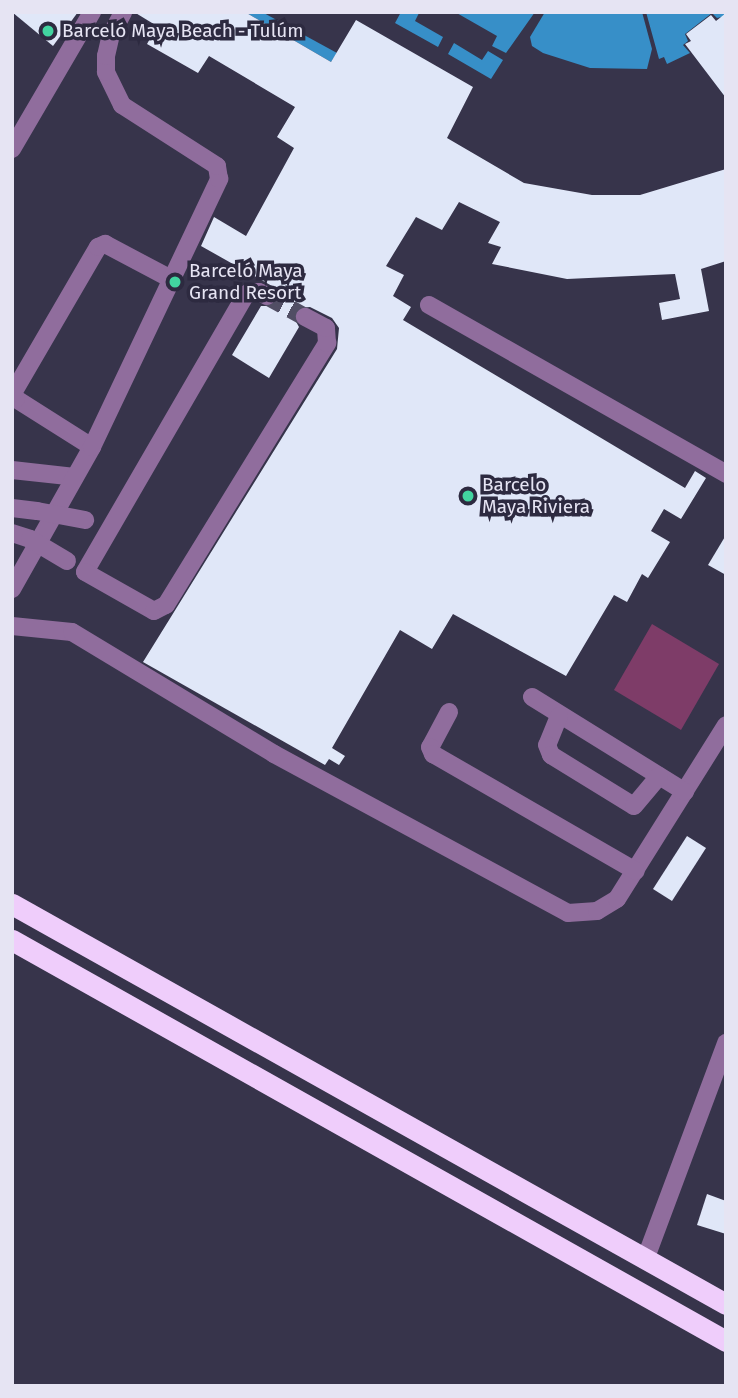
<!DOCTYPE html>
<html>
<head>
<meta charset="utf-8">
<style>
  body { margin:0 }
  #map { position:relative; width:738px; height:1398px; overflow:hidden; background:#37344b; font-family:"Fira Sans",sans-serif }
  div>[style] { position:absolute }
  .green>* { inset:0; background:#7e3c68 }
  .water>* { inset:0; background:#378fc8 }
  .building>* { inset:0; background:#e0e7f8 }
  .minor-tunnel>* { height:18px; margin-top:-9px; transform-origin:0; background:repeating-linear-gradient(90deg,#514e64 0 18px,transparent 0 27px) }
  .minor>* { height:18px; margin:-9px; padding:0 9px; transform-origin:9px; border-radius:9px; background:#906d9d }
  .highway>* { height:21px; margin:-10.5px; padding:0 10.5px; transform-origin:10.5px; border-radius:10.5px; background:#efcdfb }
  .minor-bridge>* { height:18px; margin:-9px; padding:0 9px; transform-origin:9px; border-radius:9px; background:#906d9d }
  .dots>* { width:19px; height:19px; translate:-50% -50%; box-sizing:border-box; border:4px solid #2d2a40; border-radius:50% }
  span { translate:-50% -50%; white-space:nowrap; text-align:center; line-height:1.15; -webkit-text-stroke:7px #2d2a40; paint-order:stroke }
  .poi-label { font-size:19px; color:#e6e4f3 }
  .left { translate:0 -50%; text-align:left }
  .frame { position:absolute; inset:0; border:14px solid #e6e4f3; pointer-events:none }
</style>
</head>
<body>
<div id="map">
  <div class="green">
    <i style="clip-path:polygon(652px 624px,719px 664px,681px 730px,614px 690px)"></i>
  </div>
  <div class="water">
    <i style="clip-path:polygon(245px 12px,262px 12px,337px 53px,331px 62px)"></i>
    <i style="clip-path:polygon(401px 12px,419px 13px,415px 21px,443px 37px,438px 47px,395px 23px)"></i>
    <i style="clip-path:polygon(455px 12px,535px 12px,506px 53px,492px 46px,497px 36px)"></i>
    <i style="clip-path:polygon(545px 12px,642px 12px,652px 49px,647px 69px,590px 68px,543px 53px,532px 46px,530px 37px)"></i>
    <i style="clip-path:polygon(646px 12px,726px 12px,726px 16px,717px 18px,712px 13px,685px 34px,688px 41px,683px 45px,690px 53px,667px 64px,664px 57px,659px 59px)"></i>
    <i style="clip-path:polygon(454px 43px,482px 60px,488px 51px,503px 60px,491px 79px,448px 54px)"></i>
  </div>
  <div class="building">
    <i style="clip-path:polygon(12px 12px,78px 12px,53px 46px)"></i>
    <i style="clip-path:polygon(134px 12px,245px 12px,331px 62px,356px 20px,473px 87px,447px 138px,524px 183px,592px 195px,640px 195px,726px 169px,726px 261px,701px 269px,709px 311px,662px 320px,659px 303px,680px 299px,675px 274px,567px 279px,492px 264px,501px 247px,488px 243px,500px 222px,459px 202px,442px 230px,416px 217px,386px 266px,404px 275px,393px 296px,411px 307px,403px 320px,685px 488px,695px 471px,706px 478px,681px 519px,664px 509px,651px 531px,670px 542px,648px 578px,642px 574px,627px 602px,614px 595px,566px 676px,453px 614px,432px 649px,400px 630px,332px 748px,345px 756px,339px 765px,329px 759px,325px 765px,143px 662px,337px 349px,339px 328px,332px 318px,310px 307px,298px 308px,294px 318px,299px 327px,269px 378px,232px 355px,261px 306px,273px 306px,278px 295px,272px 286px,201px 246px,214px 217px,246px 236px,294px 148px,277px 137px,295px 107px,209px 56px,198px 73px,147px 44px,157px 26px)"></i>
    <i style="clip-path:polygon(726px 13px,726px 98px,685px 44px,691px 41px,686px 34px,711px 15px,716px 21px)"></i>
    <i style="clip-path:polygon(726px 535px,726px 575px,708px 565px)"></i>
    <i style="clip-path:polygon(687px 836px,706px 848px,672px 901px,653px 889px)"></i>
    <i style="clip-path:polygon(707px 1194px,726px 1201px,726px 1234px,697px 1225px)"></i>
  </div>
  <div class="minor-tunnel">
    <i style="left:267px;top:296px;width:43px;rotate:28.9deg"></i>
  </div>
  <div class="minor">
    <i style="left:12px;top:149px;width:159px;rotate:-59.7deg"></i>
    <i style="left:267px;top:296px;width:9px;rotate:-153deg"></i>
    <i style="left:259px;top:292px;width:13px;rotate:171deg"></i>
    <i style="left:246px;top:294px;width:321px;rotate:120.1deg"></i>
    <i style="left:85px;top:572px;width:79px;rotate:29.5deg"></i>
    <i style="left:154px;top:611px;width:13px;rotate:-27deg"></i>
    <i style="left:166px;top:605px;width:308px;rotate:-58.4deg"></i>
    <i style="left:327px;top:343px;width:15px;rotate:-94deg"></i>
    <i style="left:326px;top:328px;width:24px;rotate:-152deg"></i>
    <i style="left:429px;top:305px;width:342px;rotate:29.6deg"></i>
    <i style="left:92px;top:447px;width:90px;rotate:-147.7deg"></i>
    <i style="left:16px;top:399px;width:7px;rotate:-117deg"></i>
    <i style="left:13px;top:393px;width:169px;rotate:-59.8deg"></i>
    <i style="left:98px;top:247px;width:8px;rotate:-23deg"></i>
    <i style="left:105px;top:244px;width:77px;rotate:27.9deg"></i>
    <i style="left:12px;top:470px;width:63px;rotate:6.3deg"></i>
    <i style="left:12px;top:508px;width:25px;rotate:7deg"></i>
    <i style="left:12px;top:533px;width:19px;rotate:18deg"></i>
    <i style="left:12px;top:589px;width:163px;rotate:-60.6deg"></i>
    <i style="left:92px;top:447px;width:297px;rotate:-64.6deg"></i>
    <i style="left:219px;top:179px;width:13px;rotate:-99deg"></i>
    <i style="left:217px;top:166px;width:113px;rotate:-147.3deg"></i>
    <i style="left:122px;top:105px;width:37px;rotate:-116deg"></i>
    <i style="left:106px;top:72px;width:16px;rotate:-90deg"></i>
    <i style="left:106px;top:56px;width:22px;rotate:-77deg"></i>
    <i style="left:111px;top:35px;width:26px;rotate:-62deg"></i>
    <i style="left:12px;top:626px;width:60px;rotate:5.7deg"></i>
    <i style="left:72px;top:632px;width:236px;rotate:31.1deg"></i>
    <i style="left:274px;top:754px;width:334px;rotate:28.4deg"></i>
    <i style="left:568px;top:913px;width:29px;rotate:-4deg"></i>
    <i style="left:597px;top:911px;width:23px;rotate:-31deg"></i>
    <i style="left:617px;top:899px;width:205px;rotate:-57.9deg"></i>
    <i style="left:532px;top:697px;width:180px;rotate:31.8deg"></i>
    <i style="left:449px;top:712px;width:40px;rotate:118deg"></i>
    <i style="left:430px;top:747px;width:8px;rotate:67deg"></i>
    <i style="left:433px;top:754px;width:234px;rotate:30deg"></i>
    <i style="left:559px;top:716px;width:31px;rotate:112deg"></i>
    <i style="left:547px;top:745px;width:11px;rotate:68deg"></i>
    <i style="left:551px;top:755px;width:97px;rotate:31.6deg"></i>
    <i style="left:634px;top:806px;width:39px;rotate:-50deg"></i>
    <i style="left:645px;top:1260px;width:232px;rotate:-69.5deg"></i>
  </div>
  <div class="highway">
    <i style="left:12px;top:904px;width:818px;rotate:29.26deg"></i>
    <i style="left:12px;top:940px;width:819px;rotate:29.32deg"></i>
  </div>
  <div class="minor-bridge">
    <i style="left:37px;top:511px;width:49px;rotate:10.6deg"></i>
    <i style="left:30px;top:539px;width:43px;rotate:30.7deg"></i>
  </div>
  <div class="dots">
    <i style="left:48px;top:31px;background:#42d4a0"></i>
    <i style="left:175px;top:282px;background:#42d4a0"></i>
    <i style="left:468px;top:496px;background:#42d4a0"></i>
  </div>
  <div class="poi-label">
    <span class="left" style="left:62px;top:31px">Barceló Maya Beach - Tulúm</span>
    <span class="left" style="left:189px;top:282px">Barceló Maya<br>Grand Resort</span>
    <span class="left" style="left:482px;top:496px">Barcelo<br>Maya Riviera</span>
  </div>
  <div class="frame"></div>
</div>
</body>
</html>
